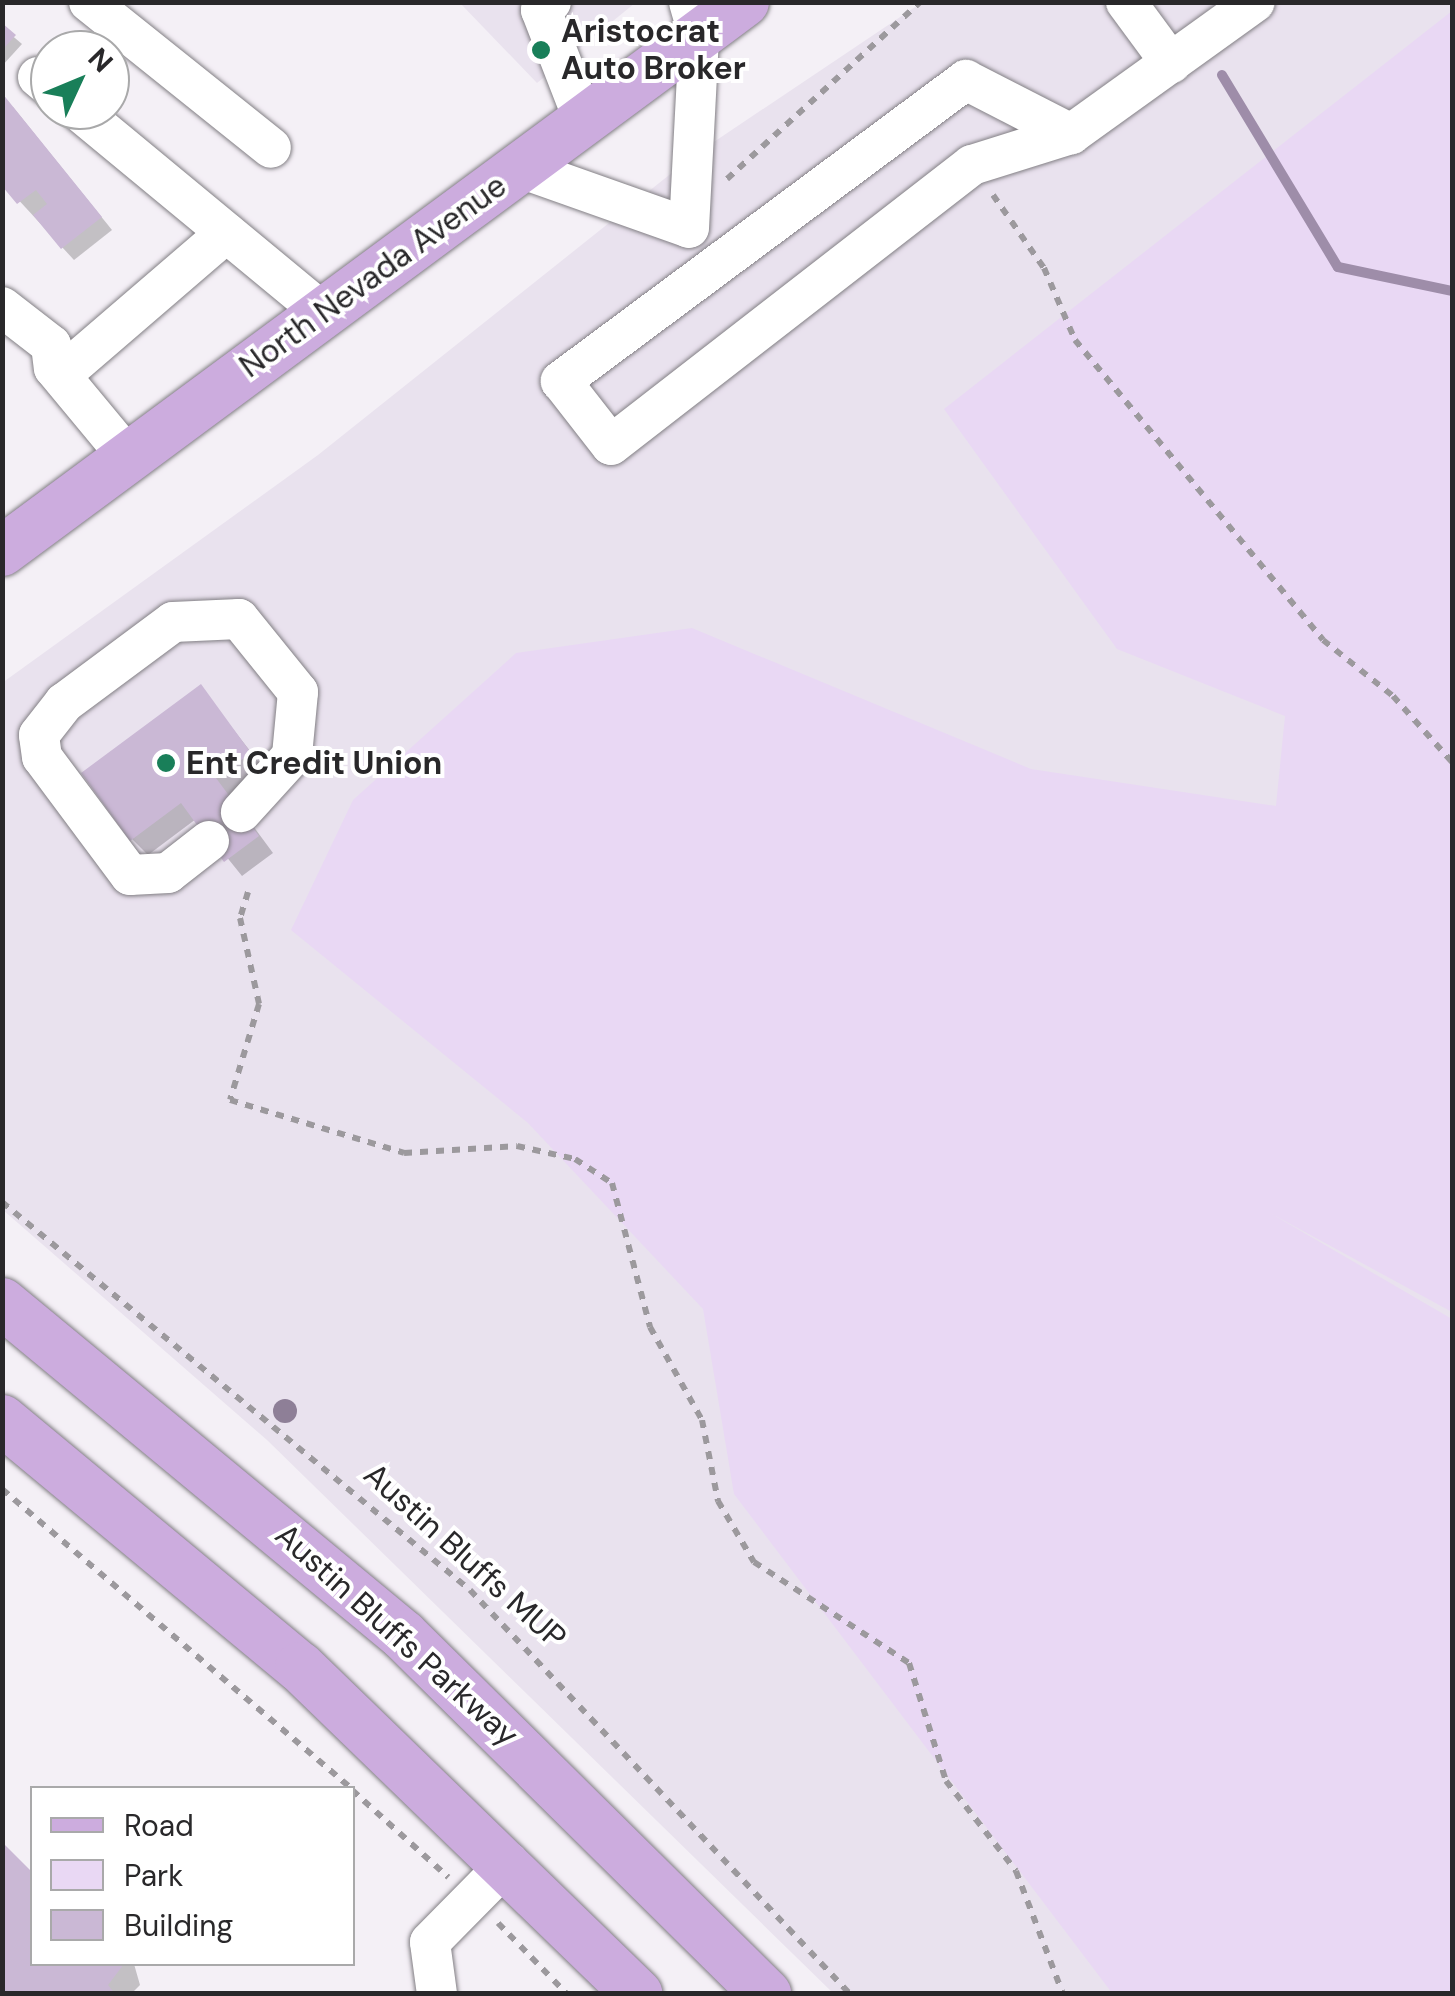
<!DOCTYPE html>
<html>
<head>
<meta charset="utf-8">
<style>
  body { margin:0 }
  #map { position:relative; width:1455px; height:1996px; overflow:hidden; background:#f4f0f6; font-family:"DM Sans",sans-serif }
  div>[style] { position:absolute }
  .built>* { inset:0; background:#e9e2ee }
  .green>* { inset:0; background:#e9d8f4 }
  .shadow>* { inset:0; background:#0003 }
  .stream>* { height:10px; margin:-5px; padding:0 5px; transform-origin:5px; border-radius:5px; background:#9e8da9 }
  .building>* { inset:0; background:#cab8d5 }
  .path>* { height:6px; margin-top:-3px; transform-origin:0; background:repeating-linear-gradient(90deg,#9c999d 0 8px,transparent 0 16px) }
  .roads { filter:drop-shadow(0 0 2px #827f84) drop-shadow(0 0 2px #827f84) }
  .minor>* { height:40px; margin:-20px; padding:0 20px; transform-origin:20px; border-radius:20px; background:#fff }
  .major>* { height:50px; margin:-25px; padding:0 25px; transform-origin:25px; border-radius:25px; background:#ccacde }
  .trees>* { width:24px; height:24px; margin:-12px; border-radius:50%; background:#8e7f97 }
  .dots>* { width:28px; height:28px; translate:-50% -50%; box-sizing:border-box; border:5px solid #fff; border-radius:50% }
  span { translate:-50% -50%; white-space:nowrap; text-align:center; line-height:1.15; -webkit-text-stroke:8px #fff; paint-order:stroke }
  .poi-label { font-size:32px; color:#29282a; font-weight:700 }
  .left { translate:0 -50%; text-align:left }
  .street-label { font-size:32px; color:#29282a }
  .frame { position:absolute; inset:0; border:5px solid #29282a; pointer-events:none }
  .legend { position:absolute; left:30px; top:1786px; width:325px; height:180px; box-sizing:border-box; background:#fff; border:2px solid #a9a9aa; margin:0; padding:12px 18px; list-style:none; font-size:30px; color:#29282a }
  .legend li { display:flex; align-items:center; gap:20px; height:50px }
  .legend b { width:50px; border:2px solid #a9a9aa }
  .north { position:absolute; left:30px; top:30px; width:100px; height:100px; box-sizing:border-box; background:#fff; border:2px solid #a9a9aa; border-radius:50%; rotate:46deg; font-size:28px; font-weight:700; line-height:40px; text-align:center; color:#29282a }
  .north::after { content:''; display:block; margin:auto; width:35px; height:45px; background:#197f59; clip-path:polygon(50% 0,100% 100%,50% 72%,0 100%) }
</style>
</head>
<body>
<div id="map">
  <div class="built">
    <i style="clip-path:polygon(460px 3px,635px 3px,537px 83px)"></i>
    <i style="clip-path:polygon(921px 3px,1452px 3px,1452px 1993px,833px 1993px,267px 1440px,3px 1210px,2px 683px,318px 455px,693px 156px)"></i>
  </div>
  <div class="green">
    <i style="clip-path:polygon(1452px 11px,1452px 1312px,1270px 1213px,1452px 1319px,1452px 1993px,1112px 1993px,734px 1494px,703px 1309px,528px 1123px,291px 930px,353px 800px,516px 653px,692px 628px,1031px 769px,1276px 806px,1285px 716px,1117px 649px,944px 409px)"></i>
  </div>
  <div class="shadow">
    <i style="clip-path:polygon(2px 27px,22px 44px,2px 66px)"></i>
    <i style="clip-path:polygon(13px 107px,112px 230px,74px 260px,2px 182px)"></i>
    <i style="clip-path:polygon(201px 688px,265px 770px,230px 795px,273px 853px,242px 876px,196px 819px,148px 855px,132px 839px)"></i>
    <i style="clip-path:polygon(2px 1845px,32px 1876px,32px 1964px,134px 1964px,140px 1985px,131px 1994px,2px 1994px)"></i>
  </div>
  <div class="stream">
    <i style="left:1222px;top:75px;width:224px;rotate:58.9deg"></i>
    <i style="left:1338px;top:267px;width:116px;rotate:11.9deg"></i>
  </div>
  <div class="building">
    <i style="clip-path:polygon(2px 23px,16px 35px,2px 50px)"></i>
    <i style="clip-path:polygon(2px 93px,102px 217px,61px 249px,33px 215px,47px 204px,36px 190px,17px 204px,2px 186px)"></i>
    <i style="clip-path:polygon(201px 684px,251px 753px,216px 778px,259px 836px,224px 862px,181px 803px,130px 841px,81px 773px)"></i>
    <i style="clip-path:polygon(2px 1842px,32px 1872px,32px 1964px,124px 1964px,108px 1985px,115px 1994px,2px 1994px)"></i>
  </div>
  <div class="path">
    <i style="left:727px;top:179px;width:262px;rotate:-42.5deg"></i>
    <i style="left:993px;top:195px;width:89px;rotate:55.1deg"></i>
    <i style="left:1044px;top:268px;width:78px;rotate:66.7deg"></i>
    <i style="left:1075px;top:340px;width:389px;rotate:50.4deg"></i>
    <i style="left:1323px;top:640px;width:90px;rotate:38.7deg"></i>
    <i style="left:1393px;top:696px;width:89px;rotate:48.2deg"></i>
    <i style="left:248px;top:892px;width:27px;rotate:107deg"></i>
    <i style="left:240px;top:918px;width:88px;rotate:77.5deg"></i>
    <i style="left:259px;top:1004px;width:100px;rotate:106.8deg"></i>
    <i style="left:230px;top:1100px;width:182px;rotate:16.9deg"></i>
    <i style="left:404px;top:1153px;width:113px;rotate:-3.5deg"></i>
    <i style="left:517px;top:1146px;width:59px;rotate:12.6deg"></i>
    <i style="left:575px;top:1159px;width:44px;rotate:33deg"></i>
    <i style="left:612px;top:1183px;width:149px;rotate:75.2deg"></i>
    <i style="left:650px;top:1327px;width:107px;rotate:60.8deg"></i>
    <i style="left:702px;top:1420px;width:83px;rotate:78.8deg"></i>
    <i style="left:718px;top:1501px;width:71px;rotate:59.5deg"></i>
    <i style="left:754px;top:1562px;width:185px;rotate:33.1deg"></i>
    <i style="left:909px;top:1663px;width:124px;rotate:72.6deg"></i>
    <i style="left:946px;top:1781px;width:114px;rotate:52.1deg"></i>
    <i style="left:1016px;top:1871px;width:132px;rotate:69.1deg"></i>
    <i style="left:2px;top:1202px;width:608px;rotate:39.66deg"></i>
    <i style="left:470px;top:1590px;width:555px;rotate:46.75deg"></i>
    <i style="left:2px;top:1489px;width:460px;rotate:40.6deg"></i>
    <i style="left:352px;top:1790px;width:130px;rotate:42.2deg"></i>
    <i style="left:498px;top:1923px;width:99px;rotate:45.8deg"></i>
  </div>
  <div class="roads">
    <div class="minor">
      <i style="left:89px;top:2px;width:233px;rotate:38.7deg"></i>
      <i style="left:551px;top:2px;width:13px;rotate:141deg"></i>
      <i style="left:541px;top:10px;width:119px;rotate:68.8deg"></i>
      <i style="left:1126px;top:2px;width:76px;rotate:53.6deg"></i>
      <i style="left:38px;top:77px;width:16px;rotate:40deg"></i>
      <i style="left:78px;top:110px;width:318px;rotate:39.6deg"></i>
      <i style="left:1071px;top:134px;width:118px;rotate:-152.8deg"></i>
      <i style="left:966px;top:80px;width:505px;rotate:143.38deg"></i>
      <i style="left:561px;top:381px;width:81px;rotate:52deg"></i>
      <i style="left:611px;top:445px;width:457px;rotate:-37.8deg"></i>
      <i style="left:972px;top:165px;width:104px;rotate:-17.4deg"></i>
      <i style="left:1071px;top:134px;width:226px;rotate:-35.7deg"></i>
      <i style="left:520px;top:168px;width:179px;rotate:19.5deg"></i>
      <i style="left:689px;top:228px;width:191px;rotate:-87deg"></i>
      <i style="left:699px;top:37px;width:36px;rotate:-106deg"></i>
      <i style="left:2px;top:307px;width:62px;rotate:37.8deg"></i>
      <i style="left:51px;top:345px;width:23px;rotate:83deg"></i>
      <i style="left:54px;top:368px;width:114px;rotate:50.3deg"></i>
      <i style="left:61px;top:375px;width:218px;rotate:-40.7deg"></i>
      <i style="left:209px;top:841px;width:52px;rotate:142deg"></i>
      <i style="left:168px;top:873px;width:38px;rotate:177deg"></i>
      <i style="left:130px;top:875px;width:147px;rotate:-126.7deg"></i>
      <i style="left:42px;top:757px;width:22px;rotate:-98deg"></i>
      <i style="left:39px;top:735px;width:41px;rotate:-52deg"></i>
      <i style="left:64px;top:703px;width:136px;rotate:-36.6deg"></i>
      <i style="left:173px;top:622px;width:66px;rotate:-2.6deg"></i>
      <i style="left:239px;top:619px;width:94px;rotate:51.1deg"></i>
      <i style="left:298px;top:692px;width:64px;rotate:95.4deg"></i>
      <i style="left:292px;top:756px;width:76px;rotate:132.3deg"></i>
      <i style="left:437px;top:1994px;width:52px;rotate:-97.7deg"></i>
      <i style="left:430px;top:1942px;width:112px;rotate:-45.4deg"></i>
    </div>
    <div class="major">
      <i style="left:2px;top:551px;width:923px;rotate:-36.5deg"></i>
      <i style="left:2px;top:1303px;width:521px;rotate:39.62deg"></i>
      <i style="left:403px;top:1635px;width:511px;rotate:44.68deg"></i>
      <i style="left:2px;top:1420px;width:387px;rotate:39.7deg"></i>
      <i style="left:300px;top:1667px;width:470px;rotate:44.1deg"></i>
    </div>
  </div>
  <div class="trees">
    <i style="left:285px;top:1411px"></i>
  </div>
  <div class="dots">
    <i style="left:541px;top:50px;background:#197f59"></i>
    <i style="left:166px;top:763px;background:#197f59"></i>
  </div>
  <div class="poi-label">
    <span class="left" style="left:561px;top:50px">Aristocrat<br>Auto Broker</span>
    <span class="left" style="left:186px;top:763px">Ent Credit Union</span>
  </div>
  <div class="street-label">
    <span style="left:373px;top:276px;rotate:-36deg">North Nevada Avenue</span>
    <span style="left:465px;top:1556px;rotate:42deg">Austin Bluffs MUP</span>
    <span style="left:397px;top:1635px;rotate:42deg">Austin Bluffs Parkway</span>
  </div>
  <div class="frame"></div>
  <ul class="legend">
  <li><b style="height:12px;background:#ccacde"></b>Road</li>
  <li><b style="height:28px;background:#e9d8f4"></b>Park</li>
  <li><b style="height:28px;background:#cab8d5"></b>Building</li>
  </ul>
  <div class="north">N</div>
</div>
</body>
</html>
